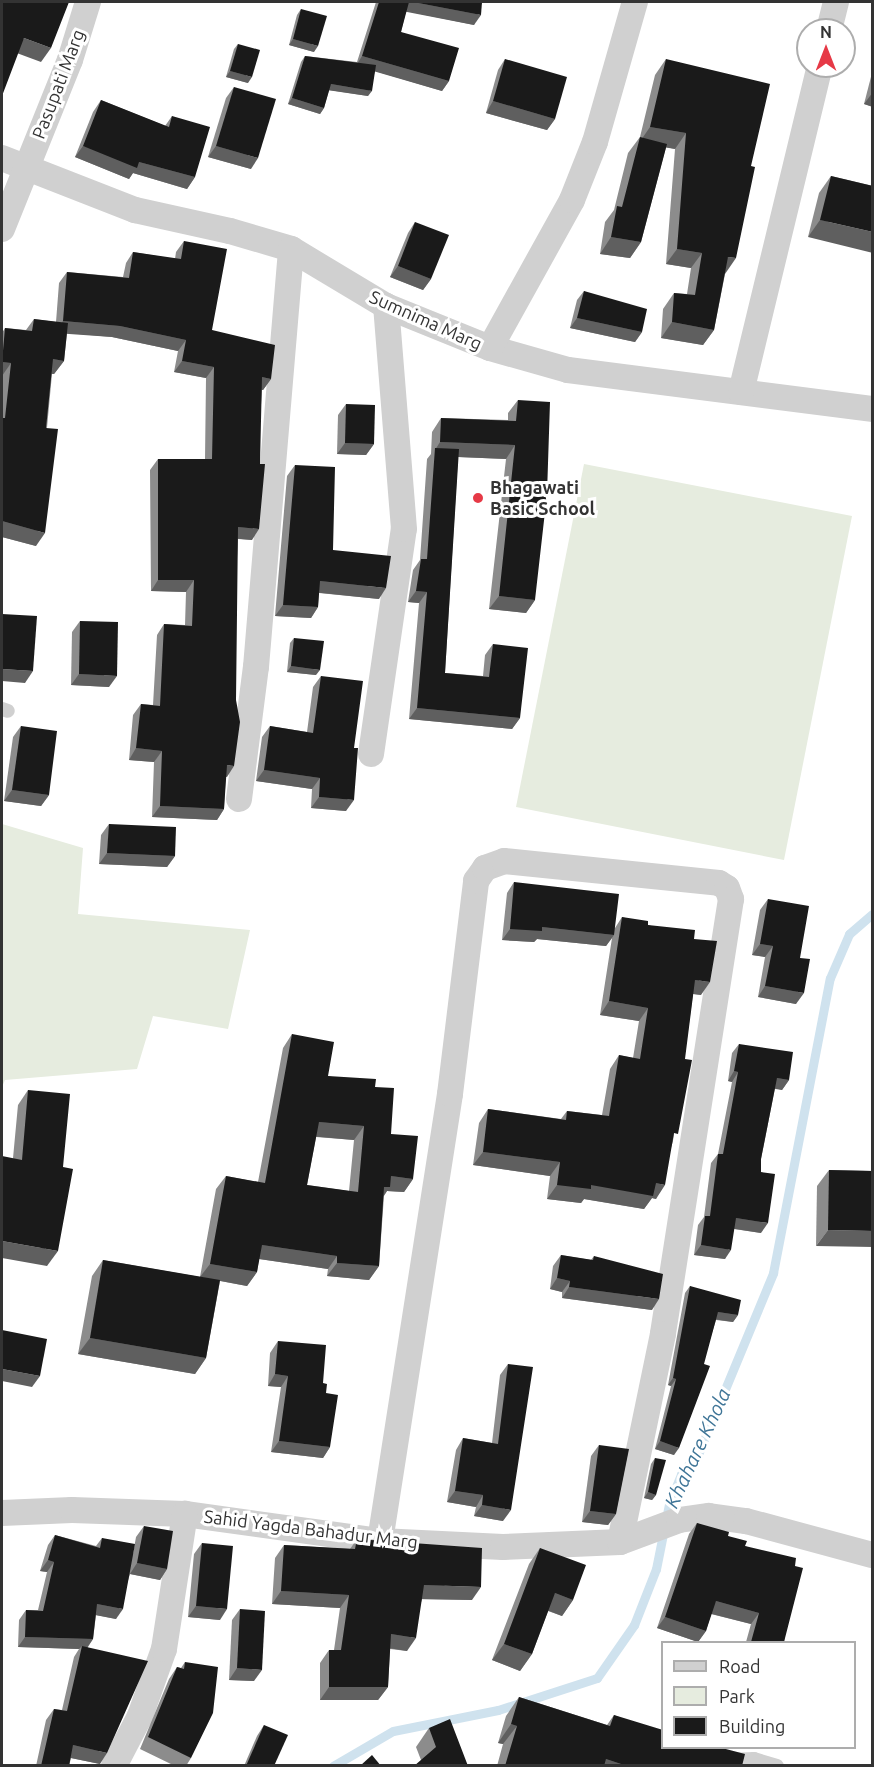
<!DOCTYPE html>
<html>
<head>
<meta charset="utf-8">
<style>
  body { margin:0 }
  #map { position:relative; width:874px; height:1767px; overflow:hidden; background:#fff; font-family:Ubuntu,sans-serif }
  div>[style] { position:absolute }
  .green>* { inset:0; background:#e6ecdf }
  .stream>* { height:9px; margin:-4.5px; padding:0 4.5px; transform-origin:4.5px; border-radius:4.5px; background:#cfe2ee }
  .service>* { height:14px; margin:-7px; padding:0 7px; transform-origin:7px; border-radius:7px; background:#d0d0d0 }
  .minor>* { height:26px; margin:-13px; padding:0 13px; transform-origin:13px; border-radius:13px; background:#d0d0d0 }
  .wall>* { inset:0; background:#8c8c8c }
  .shaded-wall>* { inset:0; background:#5f5f5f }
  .building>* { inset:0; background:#1a1a1a }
  .dots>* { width:16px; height:16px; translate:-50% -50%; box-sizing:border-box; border:3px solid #fff; border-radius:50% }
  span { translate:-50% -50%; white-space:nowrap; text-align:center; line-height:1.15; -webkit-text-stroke:6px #fff; paint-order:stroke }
  .street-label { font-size:18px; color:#333 }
  .poi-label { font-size:18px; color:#333; font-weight:700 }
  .left { translate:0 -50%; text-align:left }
  .water-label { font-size:20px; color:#3f7597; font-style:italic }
  .frame { position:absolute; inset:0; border:3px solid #333; pointer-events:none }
  .legend { position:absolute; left:661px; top:1641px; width:195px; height:108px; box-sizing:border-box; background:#fff; border:2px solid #adadad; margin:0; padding:8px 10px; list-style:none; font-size:18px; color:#333 }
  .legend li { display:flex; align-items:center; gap:12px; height:30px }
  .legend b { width:30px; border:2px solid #adadad }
  .north { position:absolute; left:796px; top:18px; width:60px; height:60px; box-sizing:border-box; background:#fff; border:2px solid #adadad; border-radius:50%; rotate:0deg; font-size:16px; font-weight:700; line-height:24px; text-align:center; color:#333 }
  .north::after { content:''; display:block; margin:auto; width:21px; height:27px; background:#e63946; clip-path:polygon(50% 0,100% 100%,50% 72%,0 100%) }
</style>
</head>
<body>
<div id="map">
  <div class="green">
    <i style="clip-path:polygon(584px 464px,852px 516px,784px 860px,516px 807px)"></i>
    <i style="clip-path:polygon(2px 824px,83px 848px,78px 914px,250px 930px,228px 1029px,153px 1016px,137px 1069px,5px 1080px,2px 1087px)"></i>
  </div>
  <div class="stream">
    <i style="left:333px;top:1766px;width:69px;rotate:-30.3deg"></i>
    <i style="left:393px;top:1731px;width:107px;rotate:-11.3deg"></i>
    <i style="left:498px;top:1710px;width:104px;rotate:-17.9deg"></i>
    <i style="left:597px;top:1678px;width:65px;rotate:-55.1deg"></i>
    <i style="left:634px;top:1625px;width:60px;rotate:-68.6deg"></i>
    <i style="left:656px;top:1569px;width:66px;rotate:-78.7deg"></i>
    <i style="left:669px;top:1504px;width:32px;rotate:-68deg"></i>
    <i style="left:681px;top:1474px;width:28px;rotate:-51deg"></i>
    <i style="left:699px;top:1452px;width:194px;rotate:-67.5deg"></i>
    <i style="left:773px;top:1273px;width:300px;rotate:-79.1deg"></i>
    <i style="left:830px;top:978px;width:48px;rotate:-66.6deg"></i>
    <i style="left:849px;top:934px;width:30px;rotate:-41deg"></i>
  </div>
  <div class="service">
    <i style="left:2px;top:709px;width:6px;rotate:18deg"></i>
    <i style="left:727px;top:1760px;width:27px;rotate:-2deg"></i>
    <i style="left:754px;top:1759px;width:24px;rotate:17deg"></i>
  </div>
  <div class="minor">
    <i style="left:829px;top:30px;width:29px;rotate:-76deg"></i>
    <i style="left:2px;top:158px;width:143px;rotate:21.4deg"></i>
    <i style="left:135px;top:210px;width:97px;rotate:12.5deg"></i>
    <i style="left:230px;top:231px;width:64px;rotate:16.4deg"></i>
    <i style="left:291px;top:249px;width:111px;rotate:31deg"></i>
    <i style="left:386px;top:306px;width:112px;rotate:22deg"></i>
    <i style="left:490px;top:348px;width:81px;rotate:15.8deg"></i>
    <i style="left:568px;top:370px;width:306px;rotate:7.3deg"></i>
    <i style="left:2px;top:229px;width:182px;rotate:-68.1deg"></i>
    <i style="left:70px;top:60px;width:61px;rotate:-72.8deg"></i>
    <i style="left:490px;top:348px;width:169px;rotate:-61deg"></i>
    <i style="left:572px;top:200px;width:62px;rotate:-68.4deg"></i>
    <i style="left:595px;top:142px;width:146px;rotate:-74.1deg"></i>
    <i style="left:741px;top:392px;width:335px;rotate:-76.4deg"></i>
    <i style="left:371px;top:754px;width:227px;rotate:-81.7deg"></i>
    <i style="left:404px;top:529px;width:224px;rotate:-94.6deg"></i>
    <i style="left:239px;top:799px;width:133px;rotate:-82.7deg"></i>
    <i style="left:256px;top:667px;width:419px;rotate:-85.2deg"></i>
    <i style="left:2px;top:1513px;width:70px;rotate:-2.5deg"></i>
    <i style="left:72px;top:1510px;width:113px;rotate:2deg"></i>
    <i style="left:185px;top:1514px;width:197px;rotate:7.9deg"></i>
    <i style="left:380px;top:1541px;width:123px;rotate:2.8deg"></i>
    <i style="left:503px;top:1547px;width:117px;rotate:-2.4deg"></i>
    <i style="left:620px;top:1542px;width:63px;rotate:-20.4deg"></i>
    <i style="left:679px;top:1520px;width:30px;rotate:-8deg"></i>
    <i style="left:709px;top:1516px;width:37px;rotate:8deg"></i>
    <i style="left:746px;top:1521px;width:131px;rotate:15.1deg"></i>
    <i style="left:380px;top:1541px;width:452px;rotate:-81.1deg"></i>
    <i style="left:450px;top:1094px;width:215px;rotate:-83deg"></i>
    <i style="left:476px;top:881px;width:16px;rotate:-55deg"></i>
    <i style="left:485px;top:868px;width:20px;rotate:-20deg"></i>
    <i style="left:504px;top:861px;width:216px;rotate:5.8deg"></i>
    <i style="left:719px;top:883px;width:9px;rotate:32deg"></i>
    <i style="left:727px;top:888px;width:12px;rotate:70deg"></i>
    <i style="left:731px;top:899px;width:440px;rotate:98.9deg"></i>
    <i style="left:663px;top:1334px;width:212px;rotate:101.7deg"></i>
    <i style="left:114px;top:1766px;width:56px;rotate:-62.5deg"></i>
    <i style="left:140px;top:1716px;width:71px;rotate:-70.3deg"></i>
    <i style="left:164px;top:1649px;width:137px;rotate:-81.2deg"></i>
  </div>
  <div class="wall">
    <i style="clip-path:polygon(376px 2px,482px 2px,474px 25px,406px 11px,401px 32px,449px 81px,442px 91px,375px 71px,368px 96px,329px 90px,324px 108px,320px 114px,288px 104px,301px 62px,305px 56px,357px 62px)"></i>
    <i style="clip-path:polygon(301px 9px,314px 52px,289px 45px,297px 15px)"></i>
    <i style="clip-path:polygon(238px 44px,248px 83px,226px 77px,234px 49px)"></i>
    <i style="clip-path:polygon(505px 59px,555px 119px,547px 130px,486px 113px,498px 70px)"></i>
    <i style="clip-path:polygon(666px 59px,725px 274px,714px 330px,703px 345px,661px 338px,663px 309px,674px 293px,687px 294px,691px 268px,666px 264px,675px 149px,666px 147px,641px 242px,630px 258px,600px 254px,605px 222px,614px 210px,628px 153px,640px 137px,655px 75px)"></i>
    <i style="clip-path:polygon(873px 69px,873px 107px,864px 104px)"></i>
    <i style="clip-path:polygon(234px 87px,251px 169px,208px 157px,226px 98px)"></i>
    <i style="clip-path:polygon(101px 100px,165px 126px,172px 116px,195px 177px,187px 189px,133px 173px,129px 179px,75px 157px,93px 112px)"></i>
    <i style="clip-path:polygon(831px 176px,873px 186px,808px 237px,819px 193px)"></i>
    <i style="clip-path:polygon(415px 222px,431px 279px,423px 290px,390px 277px,408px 233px)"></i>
    <i style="clip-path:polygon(184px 241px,212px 330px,271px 379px,263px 390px,262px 390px,252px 540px,238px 539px,224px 809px,217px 820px,152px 817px,154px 762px,129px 760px,133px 715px,141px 704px,153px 705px,157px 635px,164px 624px,185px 625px,186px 592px,151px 591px,150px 470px,158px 459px,205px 459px,206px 378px,174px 372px,178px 351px,112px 337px,67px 333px,64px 361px,54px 374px,52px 374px,36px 546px,2px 537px,2px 333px,5px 328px,26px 330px,34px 319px,56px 322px,59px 283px,67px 272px,123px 277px,126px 263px,133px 252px,175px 259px,176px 252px)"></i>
    <i style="clip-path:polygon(584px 291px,642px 332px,635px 342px,570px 328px,577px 300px)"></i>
    <i style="clip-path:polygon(518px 400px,535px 600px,526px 613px,489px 609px,506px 459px,458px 457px,445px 673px,483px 676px,485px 655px,493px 644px,520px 718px,512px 729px,409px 719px,419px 603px,408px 602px,413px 570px,420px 560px,427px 459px,431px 454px,432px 432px,441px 418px,508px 420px,508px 413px)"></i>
    <i style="clip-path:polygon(346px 404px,374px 444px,366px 455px,337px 454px,338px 415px)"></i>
    <i style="clip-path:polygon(295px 465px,333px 550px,379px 599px,319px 593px,318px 607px,311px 618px,275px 616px,287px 476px)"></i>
    <i style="clip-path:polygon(80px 621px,109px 687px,71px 685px,72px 632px)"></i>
    <i style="clip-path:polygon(294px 638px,316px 675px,287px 672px,290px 643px)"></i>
    <i style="clip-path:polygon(321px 676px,354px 748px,346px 811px,311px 808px,312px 789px,256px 781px,262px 737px,270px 726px,307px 732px,313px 687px)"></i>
    <i style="clip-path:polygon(21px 726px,49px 795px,41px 806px,4px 801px,13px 737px)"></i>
    <i style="clip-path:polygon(109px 824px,175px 856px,167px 867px,99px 864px,101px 835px)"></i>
    <i style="clip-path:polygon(514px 882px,615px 928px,622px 917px,694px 939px,701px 995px,693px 994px,673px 1141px,656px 1199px,652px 1198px,644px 1209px,584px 1199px,581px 1203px,547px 1199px,550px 1176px,473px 1165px,479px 1123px,488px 1109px,561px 1119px,567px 1111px,602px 1115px,610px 1069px,619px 1055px,633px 1058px,639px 1021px,600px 1015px,612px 938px,606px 946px,537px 939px,534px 942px,502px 940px,507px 893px)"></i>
    <i style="clip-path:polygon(768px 899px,800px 958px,796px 1004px,758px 997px,765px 957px,752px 955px,760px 910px)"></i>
    <i style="clip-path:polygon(evenodd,292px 1034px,328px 1076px,375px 1087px,391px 1134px,413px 1179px,404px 1192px,387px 1191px,384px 1196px,379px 1266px,369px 1280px,327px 1276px,328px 1269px,259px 1259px,257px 1272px,247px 1286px,220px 1281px,206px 1358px,195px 1374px,78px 1354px,92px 1276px,103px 1260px,200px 1277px,216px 1189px,226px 1176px,258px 1182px,283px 1048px,292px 1034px,316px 1137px,354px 1140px,349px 1191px,307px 1185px,316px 1137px)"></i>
    <i style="clip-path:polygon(739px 1044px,789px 1080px,782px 1090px,775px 1088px,761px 1159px,761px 1233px,734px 1229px,725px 1259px,694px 1255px,698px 1225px,704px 1217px,711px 1163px,718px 1154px,732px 1082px,728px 1081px,732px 1053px)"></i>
    <i style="clip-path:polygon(28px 1090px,47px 1266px,13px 1158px,18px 1105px)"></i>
    <i style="clip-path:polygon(829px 1170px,873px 1171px,816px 1246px,817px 1186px)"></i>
    <i style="clip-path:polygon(561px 1255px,591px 1260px,594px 1256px,652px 1310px,562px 1298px,562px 1292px,550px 1289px,553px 1266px)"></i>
    <i style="clip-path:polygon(690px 1286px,738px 1315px,733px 1322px,716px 1320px,674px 1455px,655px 1449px,671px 1386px,668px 1385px,685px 1293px)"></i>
    <i style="clip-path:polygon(278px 1341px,323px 1383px,326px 1393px,330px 1447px,323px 1458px,271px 1452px,281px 1387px,268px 1386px,270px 1353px)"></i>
    <i style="clip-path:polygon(508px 1364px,503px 1521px,474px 1516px,476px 1507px,447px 1502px,456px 1450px,463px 1438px,492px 1443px,500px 1375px)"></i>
    <i style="clip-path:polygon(599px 1445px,616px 1514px,608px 1525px,582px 1522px,591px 1456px)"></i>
    <i style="clip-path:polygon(655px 1458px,656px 1495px,652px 1500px,644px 1498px,651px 1464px)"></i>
    <i style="clip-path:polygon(697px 1523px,728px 1536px,745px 1546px,795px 1566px,784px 1642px,746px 1642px,751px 1624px,711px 1614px,706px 1631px,698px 1642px,657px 1628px,689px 1534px)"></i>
    <i style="clip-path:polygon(144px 1526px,167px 1569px,160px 1580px,130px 1574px,116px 1619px,96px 1615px,93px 1639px,88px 1647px,100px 1764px,71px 1758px,69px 1766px,36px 1766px,46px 1720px,54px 1709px,62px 1710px,74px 1657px,79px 1649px,18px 1647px,19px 1620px,26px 1610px,38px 1610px,47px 1572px,40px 1571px,48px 1545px,55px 1535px,96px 1546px,102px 1538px,133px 1554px,136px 1537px)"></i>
    <i style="clip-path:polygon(357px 1539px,472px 1600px,422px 1599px,407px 1651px,390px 1649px,388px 1687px,378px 1700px,320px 1700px,320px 1663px,329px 1650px,334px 1650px,340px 1608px,272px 1604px,275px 1558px,284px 1545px,350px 1549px)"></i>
    <i style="clip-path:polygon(202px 1543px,220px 1620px,188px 1617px,194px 1554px)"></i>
    <i style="clip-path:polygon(540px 1548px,573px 1600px,562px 1616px,548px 1611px,532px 1654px,520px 1671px,492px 1660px,529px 1564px)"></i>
    <i style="clip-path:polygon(240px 1609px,254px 1681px,229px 1680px,232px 1620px)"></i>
    <i style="clip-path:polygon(185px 1662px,191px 1758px,186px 1766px,175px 1766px,140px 1749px,169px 1679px,177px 1667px,181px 1668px)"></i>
    <i style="clip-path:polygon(519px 1697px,607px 1725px,614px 1715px,742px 1766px,497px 1766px,503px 1744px,498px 1743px,506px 1716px)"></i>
    <i style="clip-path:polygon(264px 1725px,274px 1766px,244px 1766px,257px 1736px)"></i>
    <i style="clip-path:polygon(429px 1728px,468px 1766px,421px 1760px,416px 1747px)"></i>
  </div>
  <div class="shaded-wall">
    <i style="clip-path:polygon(408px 2px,413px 2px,481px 15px,474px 25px,402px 11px)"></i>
    <i style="clip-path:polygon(24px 38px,51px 48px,41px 62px,14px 52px)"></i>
    <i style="clip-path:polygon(293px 39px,318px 46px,314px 52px,289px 45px)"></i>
    <i style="clip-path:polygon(362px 56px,449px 81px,442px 91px,356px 66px)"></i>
    <i style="clip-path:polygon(230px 71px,252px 77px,248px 83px,226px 77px)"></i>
    <i style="clip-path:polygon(331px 84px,372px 91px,368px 96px,327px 90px)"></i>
    <i style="clip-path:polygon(873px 92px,873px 107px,864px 104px)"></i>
    <i style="clip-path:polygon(292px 98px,324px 108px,320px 114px,288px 104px)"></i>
    <i style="clip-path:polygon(493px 101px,555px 119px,547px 130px,486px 113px)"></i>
    <i style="clip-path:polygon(650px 127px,686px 133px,675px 149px,639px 143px)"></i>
    <i style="clip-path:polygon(83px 146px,139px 162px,195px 177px,187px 189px,133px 173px,129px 179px,75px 157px)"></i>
    <i style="clip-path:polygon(216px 146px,258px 158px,251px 169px,208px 157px)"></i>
    <i style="clip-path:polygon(820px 220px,873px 232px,873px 253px,808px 237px)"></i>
    <i style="clip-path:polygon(611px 237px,641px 242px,630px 258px,600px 254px)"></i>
    <i style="clip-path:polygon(677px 249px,702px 253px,691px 268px,666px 264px)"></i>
    <i style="clip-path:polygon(728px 257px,736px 258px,725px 274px,717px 272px)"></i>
    <i style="clip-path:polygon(398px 266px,431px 279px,423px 290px,390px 277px)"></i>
    <i style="clip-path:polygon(577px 318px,642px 332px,635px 342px,570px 328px)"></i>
    <i style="clip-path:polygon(63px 321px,120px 326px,186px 340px,178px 351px,112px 337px,55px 333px)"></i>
    <i style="clip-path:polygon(672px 322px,714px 330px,703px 345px,661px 338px)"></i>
    <i style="clip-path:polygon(53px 359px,64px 361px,54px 374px,44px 373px)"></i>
    <i style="clip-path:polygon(182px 361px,214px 367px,206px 378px,174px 372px)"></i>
    <i style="clip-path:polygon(2px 362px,11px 363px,2px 376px)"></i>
    <i style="clip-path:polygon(262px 377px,271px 379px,263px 390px,254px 388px)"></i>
    <i style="clip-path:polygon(440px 442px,515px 445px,506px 459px,435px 456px,435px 450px)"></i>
    <i style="clip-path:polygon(345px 443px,374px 444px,366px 455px,337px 454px)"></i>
    <i style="clip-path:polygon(2px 521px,45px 533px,36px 546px,2px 537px)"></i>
    <i style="clip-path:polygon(238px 527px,259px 529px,252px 540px,230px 538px)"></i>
    <i style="clip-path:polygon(158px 580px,194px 580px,186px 592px,151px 591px)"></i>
    <i style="clip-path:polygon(320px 581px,386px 588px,379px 599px,312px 592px)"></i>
    <i style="clip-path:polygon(416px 591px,427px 592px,419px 603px,408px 602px)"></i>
    <i style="clip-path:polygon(499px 596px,535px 600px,526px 613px,489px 609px)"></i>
    <i style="clip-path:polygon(283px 605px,318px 607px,311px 618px,275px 616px)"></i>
    <i style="clip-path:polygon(291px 666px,320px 670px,316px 675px,287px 672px)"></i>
    <i style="clip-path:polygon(2px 669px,33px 671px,25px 683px,2px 681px)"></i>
    <i style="clip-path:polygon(79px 674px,117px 676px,109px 687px,71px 685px)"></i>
    <i style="clip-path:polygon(417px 708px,520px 718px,512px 729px,409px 719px)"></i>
    <i style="clip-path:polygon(136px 748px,162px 751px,154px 762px,129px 760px)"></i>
    <i style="clip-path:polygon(227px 765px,234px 766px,227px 777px,219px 776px)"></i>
    <i style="clip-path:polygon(264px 770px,320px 778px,312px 789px,256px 781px)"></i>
    <i style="clip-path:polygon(12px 790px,49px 795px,41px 806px,4px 801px)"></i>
    <i style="clip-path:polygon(319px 797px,354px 800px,346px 811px,311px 808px)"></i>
    <i style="clip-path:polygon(160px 806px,224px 809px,217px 820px,152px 817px)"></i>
    <i style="clip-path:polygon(107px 853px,175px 856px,167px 867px,99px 864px)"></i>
    <i style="clip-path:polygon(542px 927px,614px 935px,606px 946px,537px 939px,534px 942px,502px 940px,510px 929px)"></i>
    <i style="clip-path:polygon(760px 944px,773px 946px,765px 957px,752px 955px)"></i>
    <i style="clip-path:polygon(695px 980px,710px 982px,701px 995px,686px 993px)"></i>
    <i style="clip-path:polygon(765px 986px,804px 993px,796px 1004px,758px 997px)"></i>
    <i style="clip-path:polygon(609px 1001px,648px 1008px,639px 1021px,600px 1015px)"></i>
    <i style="clip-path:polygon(734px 1071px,738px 1072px,732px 1082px,728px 1081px)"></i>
    <i style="clip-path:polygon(777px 1078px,789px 1080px,782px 1090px,770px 1088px)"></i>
    <i style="clip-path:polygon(319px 1122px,364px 1126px,354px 1140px,309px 1136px)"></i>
    <i style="clip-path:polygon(483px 1152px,560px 1162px,550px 1176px,473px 1165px)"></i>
    <i style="clip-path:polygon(391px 1176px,413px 1179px,404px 1192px,387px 1191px,380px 1201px,375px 1200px)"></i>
    <i style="clip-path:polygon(656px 1183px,665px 1185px,656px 1199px,652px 1198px,644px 1209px,584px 1199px,581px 1203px,547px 1199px,557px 1185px)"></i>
    <i style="clip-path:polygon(736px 1218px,768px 1223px,761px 1233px,729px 1228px)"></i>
    <i style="clip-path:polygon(828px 1230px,873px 1231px,873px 1247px,816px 1246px)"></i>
    <i style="clip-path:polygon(2px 1241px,58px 1251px,47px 1266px,2px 1258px)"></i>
    <i style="clip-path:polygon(262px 1245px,337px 1256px,328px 1269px,252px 1258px)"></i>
    <i style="clip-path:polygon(701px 1245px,731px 1250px,725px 1259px,694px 1255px)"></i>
    <i style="clip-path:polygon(337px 1263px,379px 1266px,369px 1280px,327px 1276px)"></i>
    <i style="clip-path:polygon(210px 1264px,257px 1272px,247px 1286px,200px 1277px)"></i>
    <i style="clip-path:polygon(557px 1278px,570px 1281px,562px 1292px,550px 1289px)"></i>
    <i style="clip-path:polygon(569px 1287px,659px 1299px,652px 1310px,562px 1298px)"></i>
    <i style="clip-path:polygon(718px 1312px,738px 1315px,733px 1322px,713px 1319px)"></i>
    <i style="clip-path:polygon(90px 1338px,206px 1358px,195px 1374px,78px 1354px)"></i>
    <i style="clip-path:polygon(2px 1369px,40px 1376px,32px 1387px,2px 1381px)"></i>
    <i style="clip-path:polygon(275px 1374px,288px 1376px,281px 1387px,268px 1386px)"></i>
    <i style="clip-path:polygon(673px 1378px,676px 1379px,671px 1386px,668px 1385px)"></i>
    <i style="clip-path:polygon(279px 1441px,330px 1447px,323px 1458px,271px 1452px)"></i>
    <i style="clip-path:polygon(660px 1441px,679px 1448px,674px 1455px,655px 1449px)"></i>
    <i style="clip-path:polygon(455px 1491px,483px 1495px,476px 1507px,447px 1502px)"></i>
    <i style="clip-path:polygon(648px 1492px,656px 1495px,652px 1500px,644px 1498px)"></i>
    <i style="clip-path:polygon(482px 1505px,511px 1510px,503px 1521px,474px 1516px)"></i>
    <i style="clip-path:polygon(590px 1511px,616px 1514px,608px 1525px,582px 1522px)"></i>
    <i style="clip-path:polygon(48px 1560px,54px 1562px,47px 1572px,40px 1571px)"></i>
    <i style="clip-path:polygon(137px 1563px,167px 1569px,160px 1580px,130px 1574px)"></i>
    <i style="clip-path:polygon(424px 1585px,481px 1587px,472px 1600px,415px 1599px)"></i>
    <i style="clip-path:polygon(281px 1591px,349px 1595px,340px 1608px,272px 1604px)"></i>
    <i style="clip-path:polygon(555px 1593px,573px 1600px,562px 1616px,544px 1609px)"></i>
    <i style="clip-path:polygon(716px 1601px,759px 1613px,751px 1624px,708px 1613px)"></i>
    <i style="clip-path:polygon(97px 1604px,123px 1609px,116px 1619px,90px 1614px)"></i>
    <i style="clip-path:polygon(196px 1606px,227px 1609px,220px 1620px,188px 1617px)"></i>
    <i style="clip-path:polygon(665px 1617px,706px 1631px,698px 1642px,657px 1628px)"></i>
    <i style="clip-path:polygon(391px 1634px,416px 1638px,407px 1651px,382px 1647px)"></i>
    <i style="clip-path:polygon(25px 1637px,93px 1639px,86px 1649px,82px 1646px,79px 1649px,18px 1647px)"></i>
    <i style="clip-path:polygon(504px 1644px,532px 1654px,520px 1671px,492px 1660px)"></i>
    <i style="clip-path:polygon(237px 1668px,262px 1670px,254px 1681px,229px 1680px)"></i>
    <i style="clip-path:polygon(329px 1687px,388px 1687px,378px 1700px,320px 1700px)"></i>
    <i style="clip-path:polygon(511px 1724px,517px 1726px,503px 1744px,498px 1743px)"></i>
    <i style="clip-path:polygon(73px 1745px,107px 1753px,100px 1764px,66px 1757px)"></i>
    <i style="clip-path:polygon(606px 1759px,627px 1766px,601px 1766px)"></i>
  </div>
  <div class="building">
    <i style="clip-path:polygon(2px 2px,69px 2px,51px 48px,24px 38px,2px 96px)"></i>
    <i style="clip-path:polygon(379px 2px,409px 2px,401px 32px,459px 48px,449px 81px,362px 56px)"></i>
    <i style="clip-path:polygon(413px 2px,482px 2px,481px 15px)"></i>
    <i style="clip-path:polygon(301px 9px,327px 16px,318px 46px,293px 39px)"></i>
    <i style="clip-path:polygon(238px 44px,260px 50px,252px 77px,230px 71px)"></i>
    <i style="clip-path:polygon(305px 56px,376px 65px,372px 91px,331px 84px,324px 108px,292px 98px)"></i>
    <i style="clip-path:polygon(505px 59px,567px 77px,555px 119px,493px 101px)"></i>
    <i style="clip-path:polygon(666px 59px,770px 84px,751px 166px,755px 167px,736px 258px,728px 257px,714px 330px,672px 322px,674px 293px,695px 295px,702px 253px,677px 249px,686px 133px,650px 127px)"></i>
    <i style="clip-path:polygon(234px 87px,276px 99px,258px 158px,216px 146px)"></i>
    <i style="clip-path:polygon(101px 100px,169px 127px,172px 116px,210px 127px,195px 177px,139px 162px,137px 168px,83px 146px)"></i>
    <i style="clip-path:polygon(640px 137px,667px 144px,641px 242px,611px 237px,617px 206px,622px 207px)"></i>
    <i style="clip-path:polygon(831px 176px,873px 186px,873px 232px,820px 220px)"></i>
    <i style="clip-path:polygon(415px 222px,449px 235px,431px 279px,398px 266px)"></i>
    <i style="clip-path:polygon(184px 241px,227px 249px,212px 330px,275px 345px,271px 379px,262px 377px,260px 464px,265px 464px,259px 529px,238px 527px,236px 700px,240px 722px,234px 766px,227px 765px,224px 809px,160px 806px,162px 751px,136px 748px,141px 704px,160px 706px,164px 624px,192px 626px,194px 580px,158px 580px,158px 459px,212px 459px,214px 367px,182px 361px,186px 340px,120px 326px,63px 321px,67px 272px,129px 278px,133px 252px,181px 259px)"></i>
    <i style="clip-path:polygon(584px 291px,647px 309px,642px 332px,577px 318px)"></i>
    <i style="clip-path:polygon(34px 319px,68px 323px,64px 361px,53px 359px,46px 428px,58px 429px,45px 533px,2px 521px,2px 418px,5px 418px,11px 363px,2px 362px,5px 328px,32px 331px)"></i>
    <i style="clip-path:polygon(518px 400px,550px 402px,547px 494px,535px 600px,499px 596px,515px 445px,440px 442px,441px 418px,516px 421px)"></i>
    <i style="clip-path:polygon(346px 404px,375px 405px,374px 444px,345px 443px)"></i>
    <i style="clip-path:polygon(435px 448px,459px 449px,445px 673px,489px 677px,493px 644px,528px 648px,520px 718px,417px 708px,427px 592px,416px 591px,421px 559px,427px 559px)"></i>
    <i style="clip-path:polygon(295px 465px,335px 467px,333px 550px,391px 556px,386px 588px,320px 581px,318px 607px,283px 605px)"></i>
    <i style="clip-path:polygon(2px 614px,37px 616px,33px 671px,2px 669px)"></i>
    <i style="clip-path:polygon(80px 621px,118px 622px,117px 676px,79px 674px)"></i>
    <i style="clip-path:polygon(294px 638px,324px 641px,320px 670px,291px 666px)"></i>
    <i style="clip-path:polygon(321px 676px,363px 681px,354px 748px,358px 748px,354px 800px,319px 797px,320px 778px,264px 770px,270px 726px,313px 733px)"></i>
    <i style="clip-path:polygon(21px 726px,57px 731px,49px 795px,12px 790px)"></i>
    <i style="clip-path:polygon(109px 824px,176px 827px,175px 856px,107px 853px)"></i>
    <i style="clip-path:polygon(514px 882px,619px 894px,614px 935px,542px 927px,542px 931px,510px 929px)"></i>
    <i style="clip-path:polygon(768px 899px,809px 906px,800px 958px,810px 959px,804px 993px,765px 986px,773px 946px,760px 944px)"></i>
    <i style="clip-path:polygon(622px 917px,648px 921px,648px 925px,695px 930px,694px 939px,717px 941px,710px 982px,695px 980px,685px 1059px,692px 1060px,678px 1134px,674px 1133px,665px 1185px,656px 1183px,653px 1196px,591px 1185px,591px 1189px,557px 1185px,560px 1162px,483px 1152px,488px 1109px,566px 1120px,567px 1111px,609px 1116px,619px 1055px,640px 1059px,648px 1008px,609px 1001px)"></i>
    <i style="clip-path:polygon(evenodd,292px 1034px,334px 1042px,328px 1076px,376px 1079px,375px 1087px,394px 1088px,391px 1134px,418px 1136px,413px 1179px,391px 1176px,390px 1187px,384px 1187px,379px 1266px,337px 1263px,337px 1256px,262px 1245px,257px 1272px,210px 1264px,226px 1176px,265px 1183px,292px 1034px,319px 1122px,364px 1126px,358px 1192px,307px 1185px,319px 1122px)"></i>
    <i style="clip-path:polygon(739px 1044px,793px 1052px,789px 1080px,777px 1078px,761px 1159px,761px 1172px,775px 1174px,768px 1223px,736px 1218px,731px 1250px,701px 1245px,705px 1216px,710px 1216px,718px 1154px,723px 1154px,738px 1072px,734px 1071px)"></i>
    <i style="clip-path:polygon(28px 1090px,70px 1094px,63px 1167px,73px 1169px,58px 1251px,2px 1241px,2px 1156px,22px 1160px)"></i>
    <i style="clip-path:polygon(829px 1170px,873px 1171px,873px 1231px,828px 1230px)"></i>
    <i style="clip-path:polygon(561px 1255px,593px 1260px,594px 1256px,663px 1274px,659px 1299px,569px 1287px,570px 1281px,557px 1278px)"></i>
    <i style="clip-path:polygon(103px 1260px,220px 1280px,206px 1358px,90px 1338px)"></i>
    <i style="clip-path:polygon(690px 1286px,741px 1300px,738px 1315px,718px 1312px,704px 1364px,710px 1366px,679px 1448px,660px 1441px,676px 1379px,673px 1378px)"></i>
    <i style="clip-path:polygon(2px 1330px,47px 1339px,40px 1376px,2px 1369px)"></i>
    <i style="clip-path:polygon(278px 1341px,326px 1345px,323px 1383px,327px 1384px,326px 1393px,338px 1395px,330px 1447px,279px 1441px,288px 1376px,275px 1374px)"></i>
    <i style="clip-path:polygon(508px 1364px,533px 1367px,511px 1510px,482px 1505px,483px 1495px,455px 1491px,463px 1438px,498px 1444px)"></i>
    <i style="clip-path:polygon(599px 1445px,629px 1449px,616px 1514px,590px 1511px)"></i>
    <i style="clip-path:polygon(655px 1458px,666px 1460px,656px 1495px,648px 1492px)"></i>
    <i style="clip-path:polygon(697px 1523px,729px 1532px,728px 1536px,747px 1541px,745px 1546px,796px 1558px,795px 1566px,803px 1568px,784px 1642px,751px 1642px,759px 1613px,716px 1601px,706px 1631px,665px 1617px)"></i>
    <i style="clip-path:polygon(144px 1526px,173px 1531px,167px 1569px,137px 1563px)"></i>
    <i style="clip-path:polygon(55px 1535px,100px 1548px,102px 1538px,135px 1544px,123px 1609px,97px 1604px,93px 1639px,25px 1637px,26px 1610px,43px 1611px,54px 1562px,48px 1560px)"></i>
    <i style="clip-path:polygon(357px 1539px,482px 1548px,481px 1587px,424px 1585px,416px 1638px,391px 1634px,388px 1687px,329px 1687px,329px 1650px,341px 1650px,349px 1595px,281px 1591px,284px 1545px,355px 1549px)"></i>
    <i style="clip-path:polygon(202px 1543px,233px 1546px,227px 1609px,196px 1606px)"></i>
    <i style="clip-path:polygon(540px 1548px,586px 1565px,573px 1600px,555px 1593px,532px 1654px,504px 1644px)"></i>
    <i style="clip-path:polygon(240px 1609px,265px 1611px,262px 1670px,237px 1668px)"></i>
    <i style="clip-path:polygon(82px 1646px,148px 1661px,107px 1753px,73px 1745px,69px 1766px,41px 1766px,54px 1709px,67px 1711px)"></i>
    <i style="clip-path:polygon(185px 1662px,218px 1667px,213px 1713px,191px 1758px,148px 1737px,177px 1667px,184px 1669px)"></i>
    <i style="clip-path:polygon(519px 1697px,610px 1726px,614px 1715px,663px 1730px,663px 1748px,722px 1748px,745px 1754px,742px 1766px,627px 1766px,606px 1759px,604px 1766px,505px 1766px,517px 1726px,511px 1724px)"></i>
    <i style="clip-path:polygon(450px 1719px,468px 1766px,414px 1766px,436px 1747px,429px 1728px)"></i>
    <i style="clip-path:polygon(264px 1725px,288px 1735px,274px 1766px,246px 1766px)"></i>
    <i style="clip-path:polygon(372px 1755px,381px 1766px,360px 1766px)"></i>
  </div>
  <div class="dots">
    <i style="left:478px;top:498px;background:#e63946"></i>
  </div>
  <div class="street-label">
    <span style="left:58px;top:84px;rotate:-69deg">Pasupati Marg</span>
    <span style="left:426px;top:320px;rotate:24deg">Sumnima Marg</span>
    <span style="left:311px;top:1529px;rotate:7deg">Sahid Yagda Bahadur Marg</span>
  </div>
  <div class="poi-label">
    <span class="left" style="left:490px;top:498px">Bhagawati<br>Basic School</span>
  </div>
  <div class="water-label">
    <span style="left:697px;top:1448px;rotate:-65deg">Khahare Khola</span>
  </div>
  <div class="frame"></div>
  <ul class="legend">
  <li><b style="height:8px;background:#d0d0d0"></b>Road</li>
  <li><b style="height:16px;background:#e6ecdf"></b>Park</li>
  <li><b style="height:16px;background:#1a1a1a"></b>Building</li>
  </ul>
  <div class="north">N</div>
</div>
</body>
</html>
